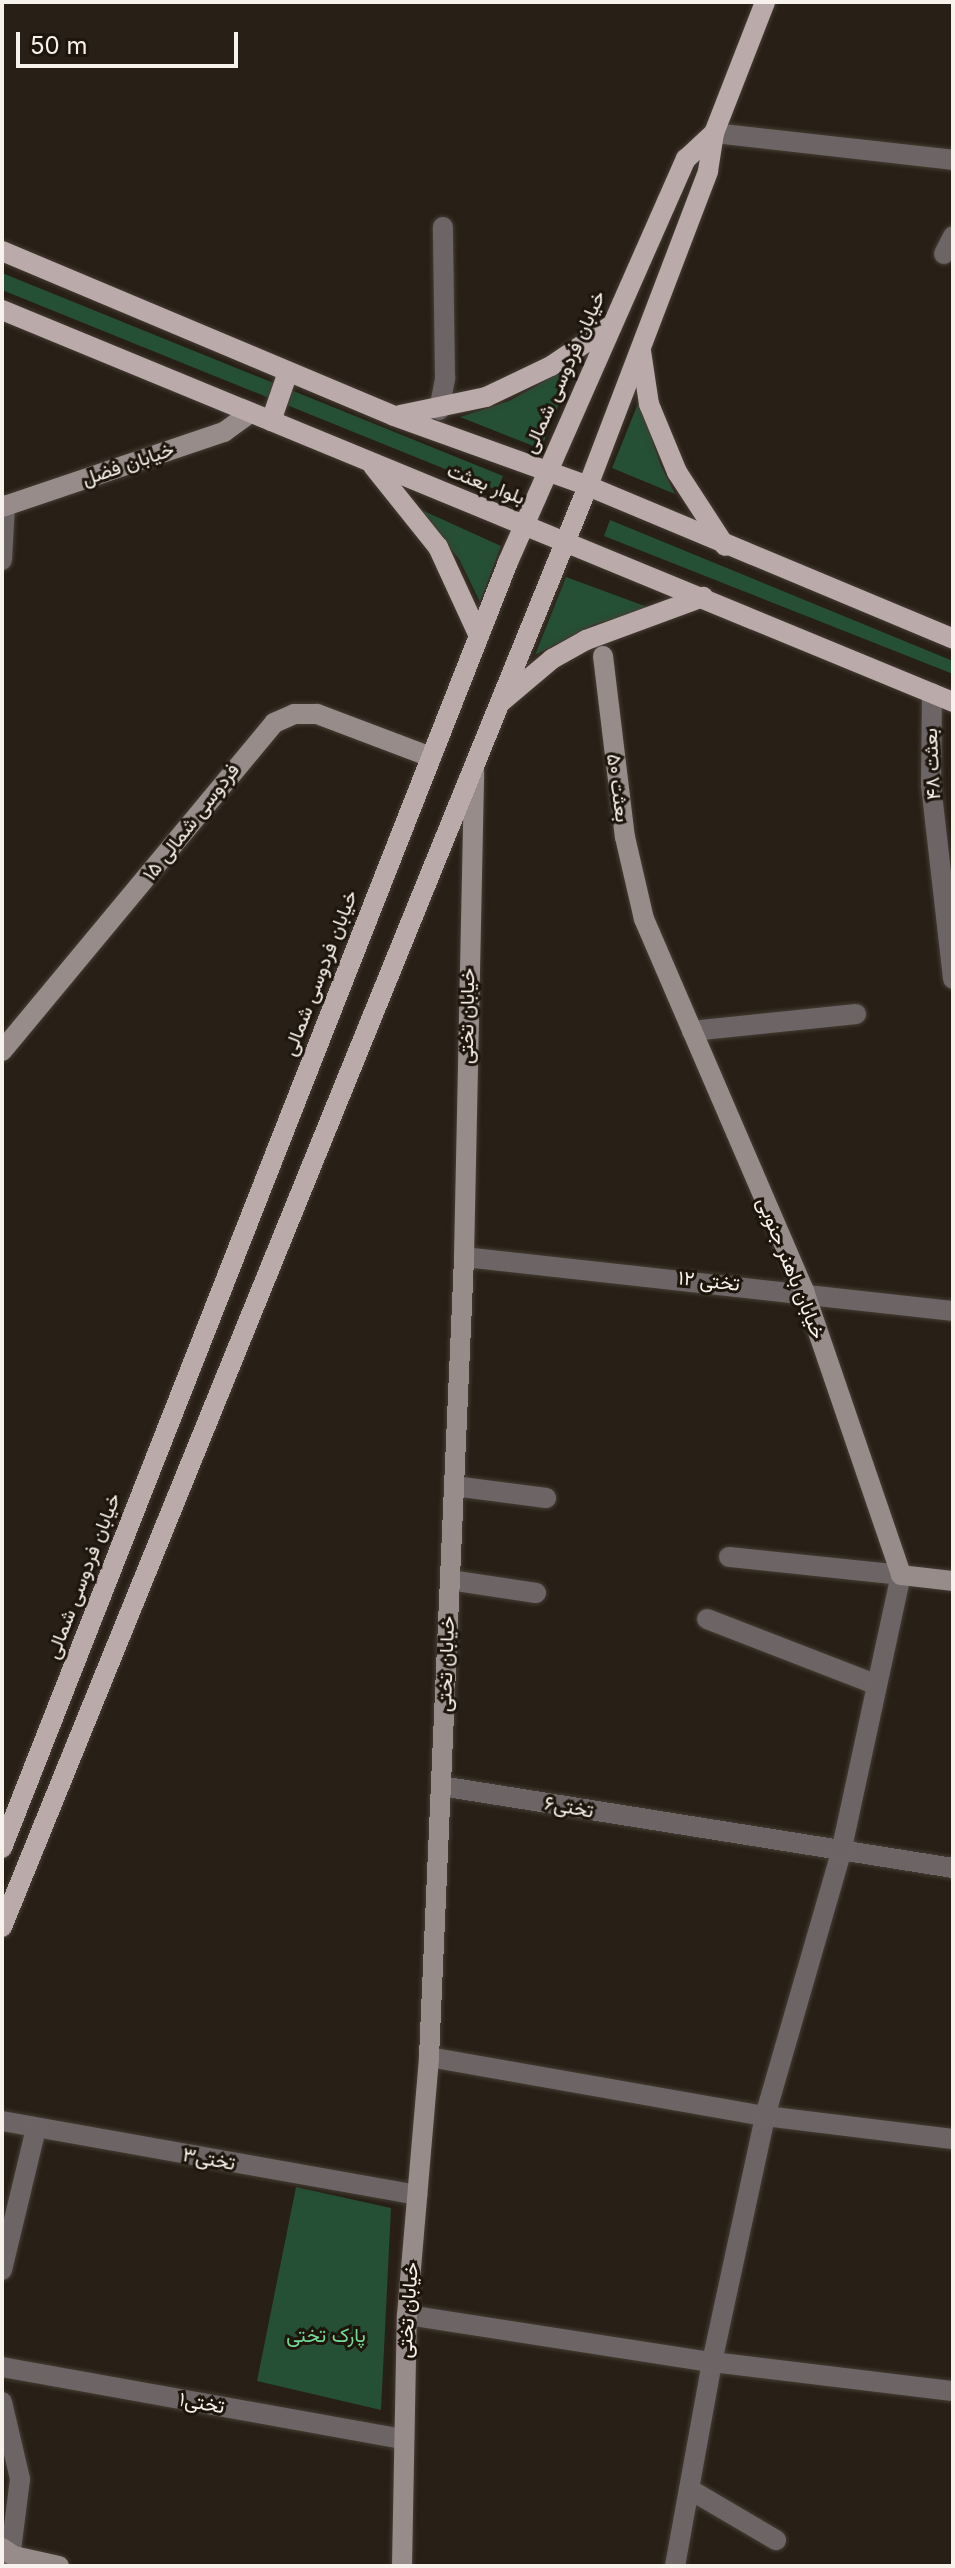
<!DOCTYPE html>
<html>
<head>
<meta charset="utf-8">
<style>
  body { margin:0 }
  #map { position:relative; width:955px; height:2568px; overflow:hidden; background:#281f16; font-family:Inter,Vazirmatn,sans-serif }
  div>[style] { position:absolute }
  .green>* { inset:0; background:#255035 }
  .roads { filter:drop-shadow(0 0 2px #453d34) drop-shadow(0 0 2px #453d34) }
  .street>* { height:20px; margin:-10px; padding:0 10px; transform-origin:10px; border-radius:10px; background:#6d6565 }
  .secondary>* { height:20px; margin:-10px; padding:0 10px; transform-origin:10px; border-radius:10px; background:#988c8b }
  .primary>* { height:20px; margin:-10px; padding:0 10px; transform-origin:10px; border-radius:10px; background:#baaaa9 }
  span { translate:-50% -50%; white-space:nowrap; text-align:center; line-height:1.15; -webkit-text-stroke:6px #1e160d; paint-order:stroke }
  .street-label { font-size:20px; color:#f8f2ec }
  .park-label { font-size:20px; color:#73da97 }
  .frame { position:absolute; inset:0; border:4px solid #f8f2ec; pointer-events:none }
  .scale { position:absolute; left:16px; top:32px; width:222px; height:36px; box-sizing:border-box; border:4px solid #f8f2ec; border-top:0; padding-left:10px; font-size:24px; line-height:28px; white-space:nowrap; color:#f8f2ec; -webkit-text-stroke:6px #1e160d; paint-order:stroke }
</style>
</head>
<body>
<div id="map">
  <div class="green">
    <i style="clip-path:polygon(2px 273px,503px 476px,497px 490px,2px 290px)"></i>
    <i style="clip-path:polygon(575px 364px,541px 449px,460px 417px,509px 401px)"></i>
    <i style="clip-path:polygon(639px 401px,661px 466px,675px 494px,612px 468px)"></i>
    <i style="clip-path:polygon(417px 508px,501px 546px,480px 602px,459px 559px)"></i>
    <i style="clip-path:polygon(610px 520px,953px 661px,953px 674px,604px 536px)"></i>
    <i style="clip-path:polygon(566px 577px,650px 608px,593px 625px,535px 655px)"></i>
    <i style="clip-path:polygon(296px 2187px,391px 2208px,381px 2410px,257px 2381px)"></i>
  </div>
  <div class="roads">
    <div class="street">
      <i style="left:714px;top:133px;width:241px;rotate:6.4deg"></i>
      <i style="left:944px;top:254px;width:20px;rotate:-63deg"></i>
      <i style="left:439px;top:410px;width:33px;rotate:-79deg"></i>
      <i style="left:445px;top:378px;width:151px;rotate:-90.8deg"></i>
      <i style="left:2px;top:560px;width:55px;rotate:-86.9deg"></i>
      <i style="left:932px;top:693px;width:92px;rotate:90.6deg"></i>
      <i style="left:931px;top:785px;width:195px;rotate:83.5deg"></i>
      <i style="left:692px;top:1031px;width:165px;rotate:-5.9deg"></i>
      <i style="left:464px;top:1257px;width:492px;rotate:6.3deg"></i>
      <i style="left:454px;top:1486px;width:93px;rotate:7.4deg"></i>
      <i style="left:450px;top:1580px;width:87px;rotate:8.6deg"></i>
      <i style="left:707px;top:1619px;width:182px;rotate:21.2deg"></i>
      <i style="left:441px;top:1786px;width:519px;rotate:9.1deg"></i>
      <i style="left:429px;top:2057px;width:341px;rotate:10deg"></i>
      <i style="left:765px;top:2116px;width:189px;rotate:7deg"></i>
      <i style="left:2px;top:2121px;width:422px;rotate:10.1deg"></i>
      <i style="left:2px;top:2270px;width:146px;rotate:-76.5deg"></i>
      <i style="left:407px;top:2315px;width:309px;rotate:8.8deg"></i>
      <i style="left:712px;top:2362px;width:243px;rotate:6.9deg"></i>
      <i style="left:2px;top:2367px;width:406px;rotate:10.2deg"></i>
      <i style="left:2px;top:2402px;width:79px;rotate:76.8deg"></i>
      <i style="left:20px;top:2479px;width:88px;rotate:97.2deg"></i>
      <i style="left:689px;top:2489px;width:101px;rotate:30.4deg"></i>
      <i style="left:675px;top:2566px;width:207px;rotate:-79.7deg"></i>
      <i style="left:712px;top:2362px;width:252px;rotate:-77.8deg"></i>
      <i style="left:765px;top:2116px;width:275px;rotate:-73.9deg"></i>
      <i style="left:841px;top:1852px;width:283px;rotate:-77.8deg"></i>
      <i style="left:901px;top:1575px;width:173px;rotate:-174deg"></i>
    </div>
    <div class="secondary">
      <i style="left:2px;top:507px;width:234px;rotate:-18.7deg"></i>
      <i style="left:224px;top:432px;width:32px;rotate:-36deg"></i>
      <i style="left:603px;top:656px;width:182px;rotate:83.1deg"></i>
      <i style="left:625px;top:837px;width:84px;rotate:77deg"></i>
      <i style="left:644px;top:919px;width:405px;rotate:66.7deg"></i>
      <i style="left:804px;top:1291px;width:300px;rotate:71.1deg"></i>
      <i style="left:901px;top:1575px;width:52px;rotate:6.6deg"></i>
      <i style="left:2px;top:1051px;width:426px;rotate:-50.3deg"></i>
      <i style="left:274px;top:723px;width:22px;rotate:-24deg"></i>
      <i style="left:294px;top:714px;width:23px"></i>
      <i style="left:317px;top:714px;width:122px;rotate:20.7deg"></i>
      <i style="left:2px;top:2548px;width:14px;rotate:34deg"></i>
      <i style="left:14px;top:2556px;width:46px;rotate:12.5deg"></i>
      <i style="left:402px;top:2566px;width:251px;rotate:-88.9deg"></i>
      <i style="left:407px;top:2315px;width:259px;rotate:-85.1deg"></i>
      <i style="left:429px;top:2057px;width:801px;rotate:-87.49deg"></i>
      <i style="left:464px;top:1257px;width:485px;rotate:-88.8deg"></i>
    </div>
    <div class="primary">
      <i style="left:2px;top:251px;width:425px;rotate:22.8deg"></i>
      <i style="left:394px;top:416px;width:206px;rotate:19.8deg"></i>
      <i style="left:588px;top:486px;width:396px;rotate:22.7deg"></i>
      <i style="left:2px;top:310px;width:1029px;rotate:22.4deg"></i>
      <i style="left:641px;top:351px;width:54px;rotate:81.4deg"></i>
      <i style="left:649px;top:404px;width:74px;rotate:67.6deg"></i>
      <i style="left:677px;top:472px;width:88px;rotate:57deg"></i>
      <i style="left:400px;top:415px;width:88px;rotate:-11.8deg"></i>
      <i style="left:486px;top:397px;width:72px;rotate:-25.5deg"></i>
      <i style="left:551px;top:366px;width:71px;rotate:-34.1deg"></i>
      <i style="left:271px;top:421px;width:52px;rotate:-70.9deg"></i>
      <i style="left:373px;top:466px;width:104px;rotate:51.3deg"></i>
      <i style="left:438px;top:547px;width:98px;rotate:65.3deg"></i>
      <i style="left:501px;top:702px;width:67px;rotate:-40.1deg"></i>
      <i style="left:552px;top:659px;width:39px;rotate:-29deg"></i>
      <i style="left:586px;top:640px;width:125px;rotate:-20.2deg"></i>
      <i style="left:2px;top:1848px;width:1382px;rotate:-68.52deg"></i>
      <i style="left:508px;top:562px;width:441px;rotate:-66.2deg"></i>
      <i style="left:686px;top:159px;width:38px;rotate:-43deg"></i>
      <i style="left:2px;top:1927px;width:1556px;rotate:-67.87deg"></i>
      <i style="left:588px;top:486px;width:337px;rotate:-69.1deg"></i>
      <i style="left:708px;top:171px;width:38px;rotate:-81deg"></i>
      <i style="left:714px;top:133px;width:141px;rotate:-68.7deg"></i>
    </div>
  </div>
  <div class="street-label">
    <span style="left:564px;top:372px;rotate:-66deg">خیابان فردوسی شمالی</span>
    <span style="left:128px;top:464px;rotate:-19deg">خیابان فضل</span>
    <span style="left:486px;top:484px;rotate:21deg">بلوار بعثت</span>
    <span style="left:932px;top:764px;rotate:-93deg">بعثت ۴۸</span>
    <span style="left:618px;top:788px;rotate:82deg">بعثت ۵۰</span>
    <span style="left:191px;top:822px;rotate:-52deg">فردوسی شمالی ۱۵</span>
    <span style="left:320px;top:973px;rotate:-69deg">خیابان فردوسی شمالی</span>
    <span style="left:467px;top:1016px;rotate:-89deg">خیابان تختی</span>
    <span style="left:791px;top:1268px;rotate:68deg">خیابان باهنر جنوبی</span>
    <span style="left:709px;top:1281px;rotate:6deg">تختی ۱۲</span>
    <span style="left:83px;top:1576px;rotate:-69deg">خیابان فردوسی شمالی</span>
    <span style="left:446px;top:1664px;rotate:-88deg">خیابان تختی</span>
    <span style="left:569px;top:1807px;rotate:10deg">تختی۶</span>
    <span style="left:209px;top:2159px;rotate:10deg">تختی۳</span>
    <span style="left:408px;top:2310px;rotate:-86deg">خیابان تختی</span>
    <span style="left:202px;top:2403px;rotate:10deg">تختی۱</span>
  </div>
  <div class="park-label">
    <span style="left:326px;top:2335px">پارک تختی</span>
  </div>
  <div class="frame"></div>
  <div class="scale">50 m</div>
</div>
</body>
</html>
